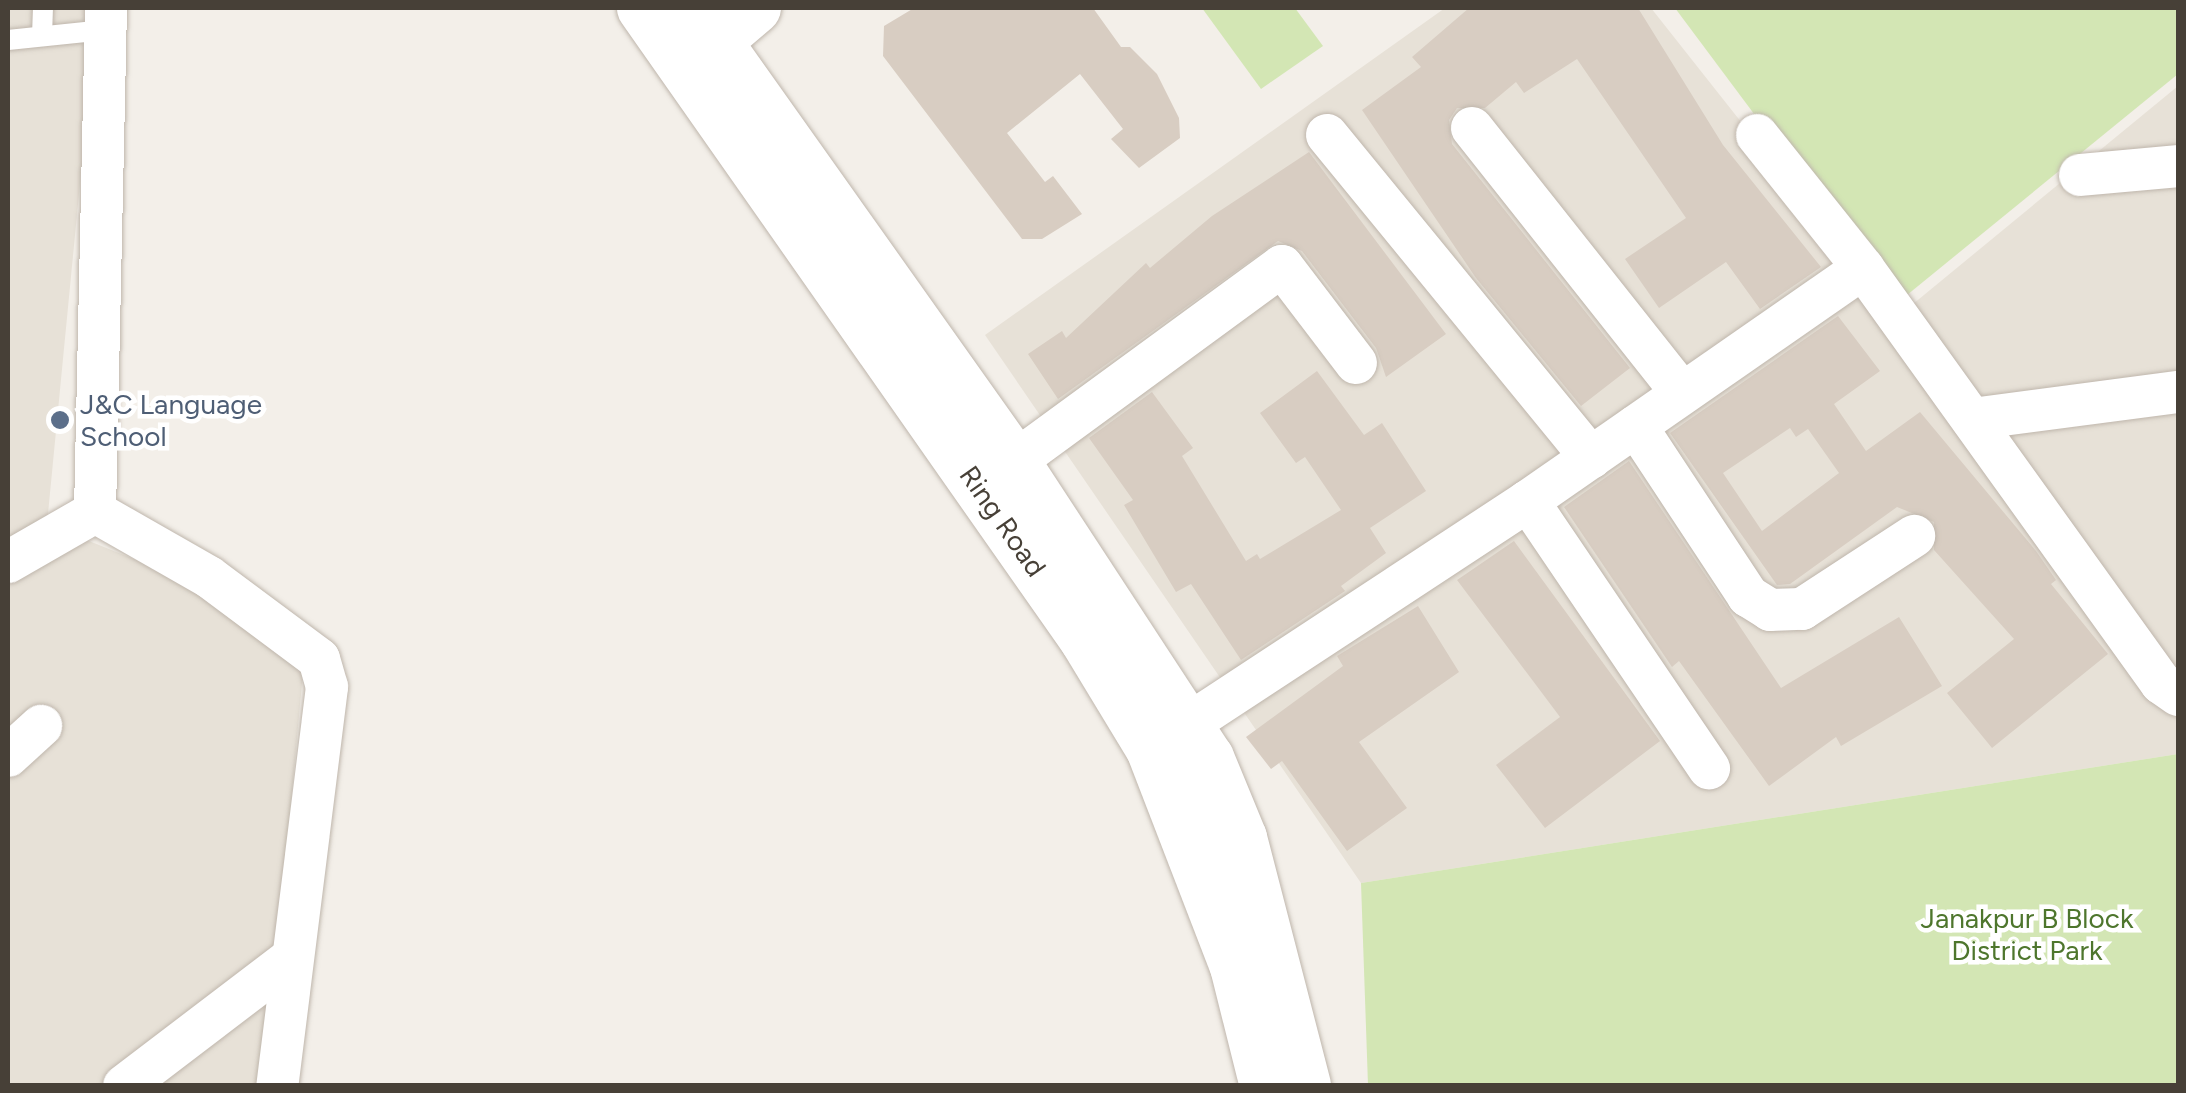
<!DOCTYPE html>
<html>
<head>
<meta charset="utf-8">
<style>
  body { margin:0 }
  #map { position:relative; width:2186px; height:1093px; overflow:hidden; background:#f3efe9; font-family:Figtree,sans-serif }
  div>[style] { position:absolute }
  .residential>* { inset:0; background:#e7e1d7 }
  .green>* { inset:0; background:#d3e6b4 }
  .building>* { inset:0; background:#d8cdc2 }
  .roads { filter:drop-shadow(0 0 2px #bfb6ac) drop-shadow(0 0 2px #bfb6ac) }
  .service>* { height:20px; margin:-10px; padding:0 10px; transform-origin:10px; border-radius:10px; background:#fff }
  .minor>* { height:42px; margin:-21px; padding:0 21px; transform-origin:21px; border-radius:21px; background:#fff }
  .tertiary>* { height:52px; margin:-26px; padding:0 26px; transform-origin:26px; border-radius:26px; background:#fff }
  .dots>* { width:28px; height:28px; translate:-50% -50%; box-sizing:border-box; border:5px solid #fff; border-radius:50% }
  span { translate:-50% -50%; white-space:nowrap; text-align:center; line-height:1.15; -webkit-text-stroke:9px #fff; paint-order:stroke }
  .service-label { font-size:28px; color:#4e5e75 }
  .left { translate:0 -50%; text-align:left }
  .street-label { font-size:28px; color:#474037 }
  .park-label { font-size:28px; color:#4e762d }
  .frame { position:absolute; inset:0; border:10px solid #474037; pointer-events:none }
</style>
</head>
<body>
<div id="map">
  <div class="residential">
    <i style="clip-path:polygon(8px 8px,97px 8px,47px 524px,307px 629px,265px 1085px,8px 1085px)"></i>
    <i style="clip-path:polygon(1445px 8px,1651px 8px,1896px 318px,2178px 86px,2178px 754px,1361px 883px,985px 335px)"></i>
  </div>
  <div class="green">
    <i style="clip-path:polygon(1202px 8px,1295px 8px,1323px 46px,1261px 89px)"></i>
    <i style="clip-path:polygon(1675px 8px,2178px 8px,2178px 74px,1896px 304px)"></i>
    <i style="clip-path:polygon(2178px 754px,2178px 1085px,1368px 1085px,1361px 883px)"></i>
  </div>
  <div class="building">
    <i style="clip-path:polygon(914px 8px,1093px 8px,1121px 47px,1130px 47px,1157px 74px,1179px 118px,1180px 138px,1139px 168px,1111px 139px,1123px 129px,1080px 74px,1007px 133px,1045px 182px,1053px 176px,1082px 214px,1042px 239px,1022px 239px,883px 56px,884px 26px)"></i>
    <i style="clip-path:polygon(1469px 8px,1638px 8px,1723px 145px,1821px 267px,1760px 309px,1726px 262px,1659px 308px,1625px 259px,1686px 218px,1577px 59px,1524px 93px,1516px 82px,1485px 108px,1457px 108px,1449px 120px,1452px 144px,1630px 368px,1581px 406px,1476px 278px,1362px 110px,1421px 67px,1412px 57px)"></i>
    <i style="clip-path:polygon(1309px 152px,1446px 334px,1386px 377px,1376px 348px,1302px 251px,1278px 241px,1058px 399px,1028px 354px,1062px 331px,1066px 338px,1146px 263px,1150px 268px,1212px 216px)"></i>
    <i style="clip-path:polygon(evenodd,1838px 316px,1880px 371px,1834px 404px,1866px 451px,1920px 412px,2036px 551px,2056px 580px,2051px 584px,2108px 654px,1992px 748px,1947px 693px,2014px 639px,1934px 550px,1934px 522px,1897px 507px,1790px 584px,1777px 585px,1670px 433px,1838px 316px,1790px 428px,1796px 437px,1808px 429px,1839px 473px,1762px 531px,1723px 473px,1790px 428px)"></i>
    <i style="clip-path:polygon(1317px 371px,1364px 435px,1382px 423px,1426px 491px,1370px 528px,1386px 553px,1341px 586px,1345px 591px,1241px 660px,1191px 584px,1176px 592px,1124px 505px,1133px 500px,1089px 438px,1152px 392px,1193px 448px,1182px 456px,1246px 561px,1257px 554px,1260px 559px,1341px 510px,1305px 457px,1296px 463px,1260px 413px)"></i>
    <i style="clip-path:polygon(1629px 461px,1781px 688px,1899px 617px,1942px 686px,1841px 746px,1836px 737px,1769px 786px,1679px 661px,1672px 667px,1564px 507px)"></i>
    <i style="clip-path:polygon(1514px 541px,1660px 741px,1545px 828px,1496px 765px,1560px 717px,1457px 580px)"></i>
    <i style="clip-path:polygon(1418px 606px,1459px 672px,1359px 742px,1407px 808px,1347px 851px,1282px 761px,1271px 769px,1246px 737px,1343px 666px,1337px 656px)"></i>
  </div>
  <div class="roads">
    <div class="service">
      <i style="left:42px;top:36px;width:28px;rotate:-88deg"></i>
      <i style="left:8px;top:40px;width:97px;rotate:-5.9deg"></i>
    </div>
    <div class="minor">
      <i style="left:1472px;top:128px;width:337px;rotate:51.6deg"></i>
      <i style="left:1327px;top:135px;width:417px;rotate:50.7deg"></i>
      <i style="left:1757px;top:135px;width:170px;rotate:51.4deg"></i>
      <i style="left:1863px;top:268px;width:511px;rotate:54.32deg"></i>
      <i style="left:2161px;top:683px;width:21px;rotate:35deg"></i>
      <i style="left:2080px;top:175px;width:98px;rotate:-5.2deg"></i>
      <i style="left:1972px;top:419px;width:208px;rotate:-7.5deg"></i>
      <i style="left:1636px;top:426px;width:204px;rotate:56.6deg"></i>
      <i style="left:1748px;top:596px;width:26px;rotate:32deg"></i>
      <i style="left:1770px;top:610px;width:32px;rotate:-2deg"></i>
      <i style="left:1802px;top:609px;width:134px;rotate:-33.1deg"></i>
      <i style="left:1014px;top:462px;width:332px;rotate:-36.2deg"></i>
      <i style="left:1282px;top:266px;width:122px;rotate:52.7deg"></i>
      <i style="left:1528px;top:501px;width:323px;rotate:55.9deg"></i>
      <i style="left:95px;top:512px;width:131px;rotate:29.7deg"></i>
      <i style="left:209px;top:577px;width:137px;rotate:36.7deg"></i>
      <i style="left:319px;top:659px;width:29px;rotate:74deg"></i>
      <i style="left:327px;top:687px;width:402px;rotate:97.1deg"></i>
      <i style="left:95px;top:512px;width:504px;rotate:-88.75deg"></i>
      <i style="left:8px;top:562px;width:100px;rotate:-29.9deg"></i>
      <i style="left:1161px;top:742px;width:439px;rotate:-33.3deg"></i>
      <i style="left:1528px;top:501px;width:408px;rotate:-34.8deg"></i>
      <i style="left:8px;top:756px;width:45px;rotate:-42.3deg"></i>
      <i style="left:124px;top:1086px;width:210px;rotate:-37.3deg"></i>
    </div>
    <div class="tertiary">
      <i style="left:643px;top:8px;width:772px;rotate:54.97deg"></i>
      <i style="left:1086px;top:640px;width:127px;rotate:58.8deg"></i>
      <i style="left:1152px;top:749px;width:234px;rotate:68.9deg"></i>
      <i style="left:1236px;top:967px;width:123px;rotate:75.9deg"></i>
      <i style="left:692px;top:8px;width:557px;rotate:54.65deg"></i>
      <i style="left:1014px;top:462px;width:354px;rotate:56.8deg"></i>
      <i style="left:1208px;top:758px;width:87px;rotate:67.6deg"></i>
      <i style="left:1241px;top:838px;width:256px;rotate:75.5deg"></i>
      <i style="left:688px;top:65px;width:88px;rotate:-40.4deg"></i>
    </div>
  </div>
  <div class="dots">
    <i style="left:60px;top:420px;background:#5c6f8a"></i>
  </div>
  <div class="service-label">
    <span class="left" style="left:80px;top:420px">J&amp;C Language<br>School</span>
  </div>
  <div class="street-label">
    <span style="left:1003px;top:521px;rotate:55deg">Ring Road</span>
  </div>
  <div class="park-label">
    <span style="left:2027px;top:934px">Janakpur B Block<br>District Park</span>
  </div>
  <div class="frame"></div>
</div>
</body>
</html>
